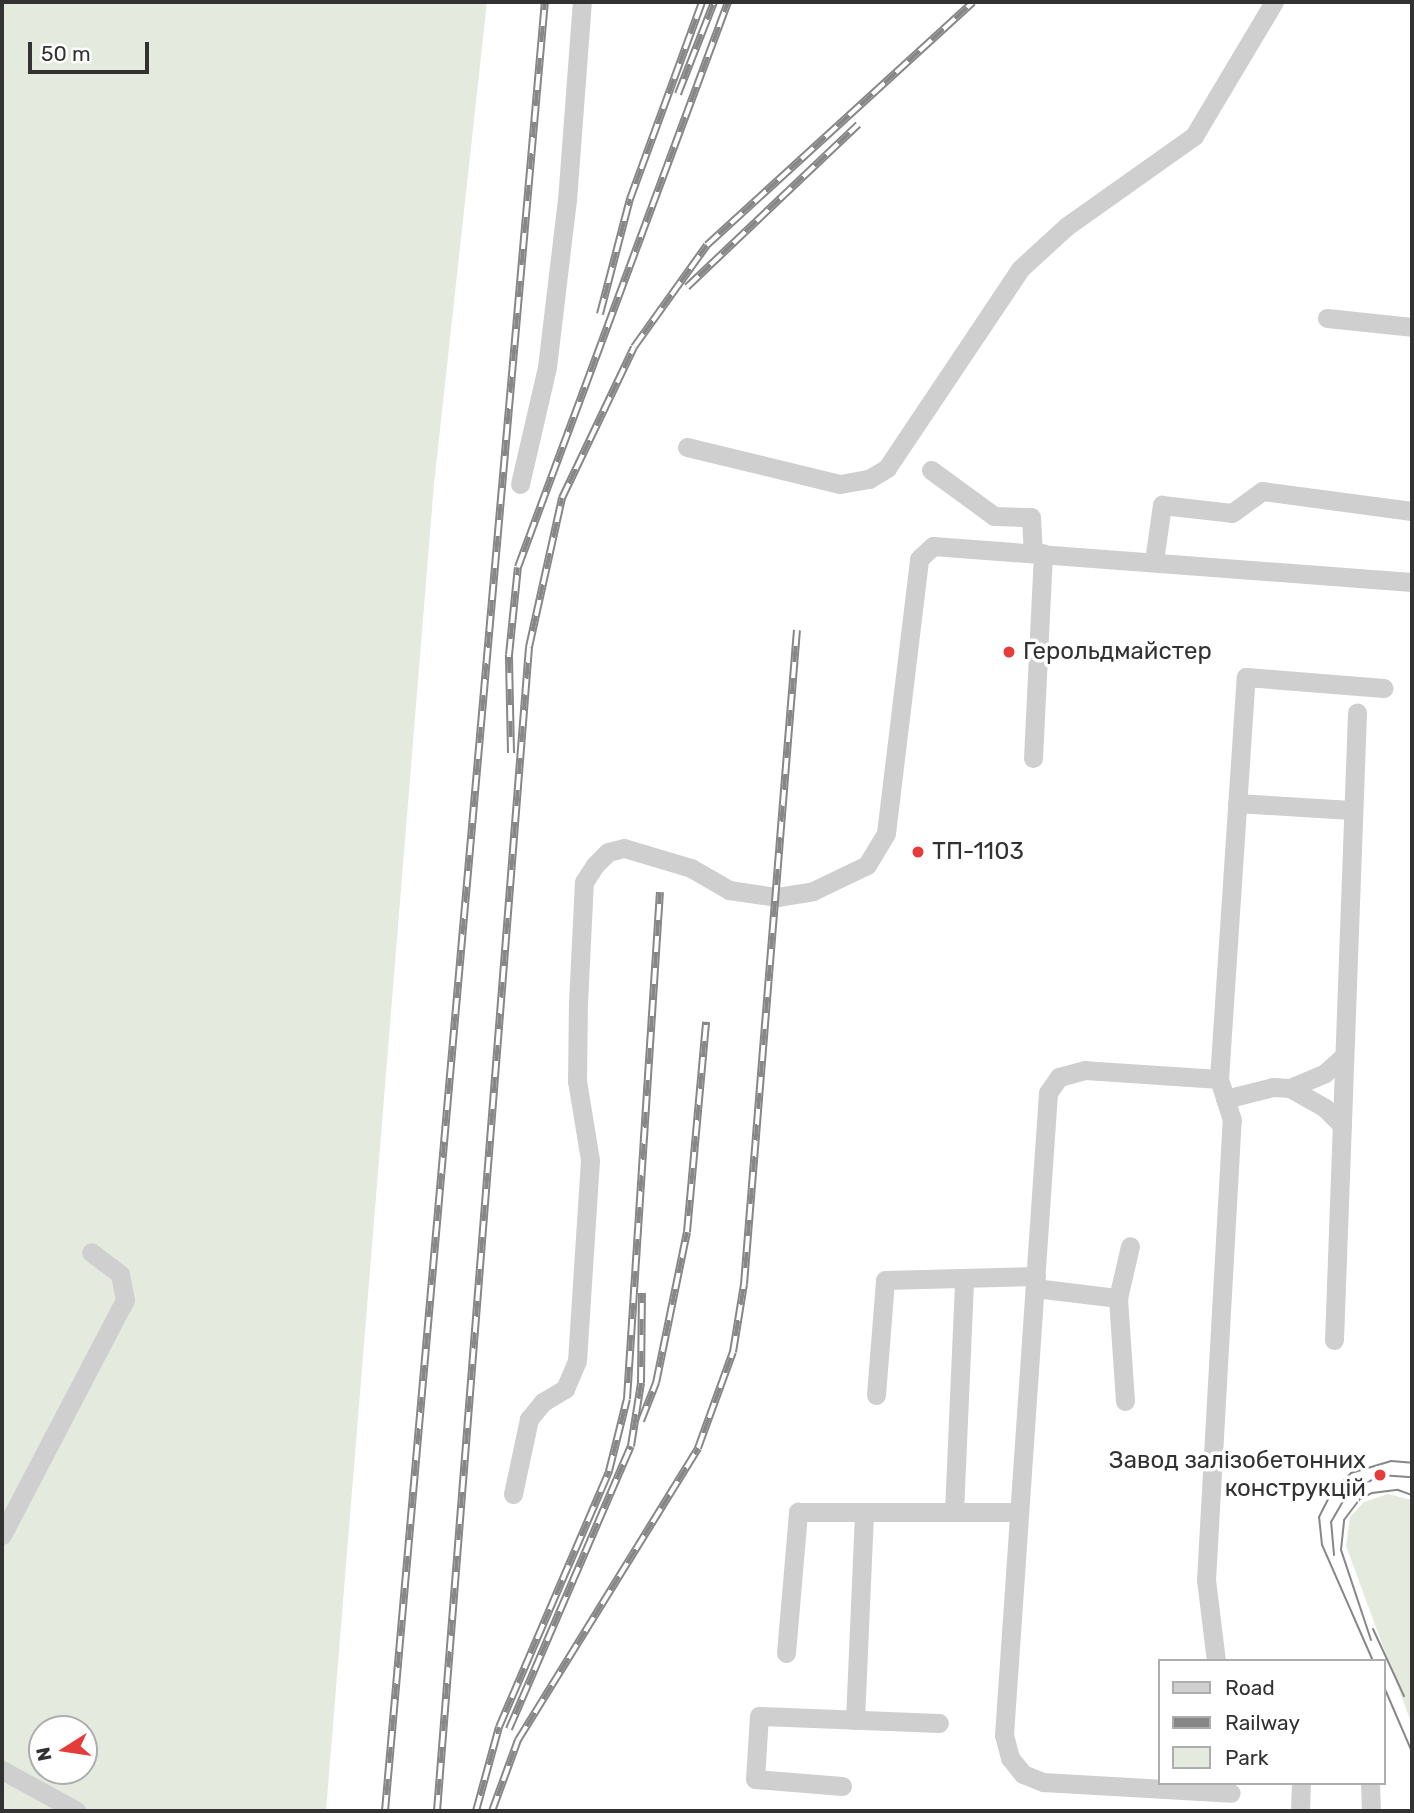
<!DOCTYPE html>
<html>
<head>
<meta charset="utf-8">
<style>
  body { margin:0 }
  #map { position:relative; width:1414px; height:1813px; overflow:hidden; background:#fff; font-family:Rubik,sans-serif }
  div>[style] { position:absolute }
  .green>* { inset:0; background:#e4ebde }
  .minor>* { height:19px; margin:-9.5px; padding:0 9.5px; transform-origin:9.5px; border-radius:9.5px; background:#cfcfcf }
  .tram>* { height:2px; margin:-1px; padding:0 1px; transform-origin:1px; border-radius:1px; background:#878787 }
  .rail>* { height:8px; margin-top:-4px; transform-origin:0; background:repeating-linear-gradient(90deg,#fff 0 16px,#878787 0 32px); box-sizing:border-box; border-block:2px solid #878787 }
  .dots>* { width:19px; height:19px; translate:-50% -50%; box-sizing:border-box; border:4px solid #fff; border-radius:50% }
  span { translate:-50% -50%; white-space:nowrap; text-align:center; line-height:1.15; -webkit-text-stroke:7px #fff; paint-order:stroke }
  .poi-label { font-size:24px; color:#323232 }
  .left { translate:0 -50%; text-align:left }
  .right { translate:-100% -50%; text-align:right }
  .frame { position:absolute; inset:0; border:4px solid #323232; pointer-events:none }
  .legend { position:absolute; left:1158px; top:1659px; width:228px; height:126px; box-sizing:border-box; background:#fff; border:2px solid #adadad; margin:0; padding:9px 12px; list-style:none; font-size:21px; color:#323232 }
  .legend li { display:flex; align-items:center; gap:14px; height:35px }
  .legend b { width:35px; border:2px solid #adadad }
  .north { position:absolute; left:28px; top:1715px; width:70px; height:70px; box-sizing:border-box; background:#fff; border:2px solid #adadad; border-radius:50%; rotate:258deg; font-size:19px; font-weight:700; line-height:28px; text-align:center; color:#323232 }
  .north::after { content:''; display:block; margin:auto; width:24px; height:32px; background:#e53c39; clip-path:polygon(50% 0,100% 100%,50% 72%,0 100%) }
  .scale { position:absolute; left:28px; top:42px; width:121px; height:32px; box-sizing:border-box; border:4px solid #323232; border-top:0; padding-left:9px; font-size:21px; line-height:24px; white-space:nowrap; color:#323232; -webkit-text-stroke:5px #fff; paint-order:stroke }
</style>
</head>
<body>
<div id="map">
  <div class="green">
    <i style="clip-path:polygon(evenodd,2px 2px,487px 2px,434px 484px,326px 1811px,2px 1811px,2px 2px,42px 1729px,84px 1729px,84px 1771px,42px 1771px,42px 1729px)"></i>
    <i style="clip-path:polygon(1388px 1494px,1412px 1500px,1412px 1725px,1346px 1546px,1350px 1517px,1364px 1502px)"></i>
  </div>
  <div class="minor">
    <i style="left:1327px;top:318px;width:85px;rotate:6deg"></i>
    <i style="left:687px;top:447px;width:157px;rotate:13.6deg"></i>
    <i style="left:840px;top:484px;width:29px;rotate:-10deg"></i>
    <i style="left:869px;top:479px;width:21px;rotate:-31deg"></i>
    <i style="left:887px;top:468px;width:239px;rotate:-56.2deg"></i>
    <i style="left:1020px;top:269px;width:64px;rotate:-42.5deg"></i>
    <i style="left:1067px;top:226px;width:156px;rotate:-35.3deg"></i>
    <i style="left:1194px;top:136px;width:156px;rotate:-59.2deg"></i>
    <i style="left:931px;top:470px;width:78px;rotate:36.1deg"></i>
    <i style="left:994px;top:516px;width:37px;rotate:2deg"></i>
    <i style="left:1031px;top:517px;width:35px;rotate:87deg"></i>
    <i style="left:520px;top:484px;width:120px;rotate:-77deg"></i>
    <i style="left:547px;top:367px;width:168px;rotate:-83.2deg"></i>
    <i style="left:567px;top:200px;width:199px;rotate:-85.7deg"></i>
    <i style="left:1154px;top:561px;width:57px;rotate:-81.9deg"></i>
    <i style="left:1162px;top:505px;width:70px;rotate:6.5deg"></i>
    <i style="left:1232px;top:513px;width:37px;rotate:-36deg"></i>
    <i style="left:1262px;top:491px;width:151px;rotate:7.6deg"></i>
    <i style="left:1033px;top:758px;width:205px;rotate:-87.2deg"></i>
    <i style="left:1237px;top:803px;width:114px;rotate:3.5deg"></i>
    <i style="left:1219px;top:1079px;width:134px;rotate:-176.2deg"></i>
    <i style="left:1085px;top:1070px;width:27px;rotate:165deg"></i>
    <i style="left:1059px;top:1077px;width:19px;rotate:125deg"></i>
    <i style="left:1048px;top:1093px;width:644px;rotate:93.92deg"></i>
    <i style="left:1004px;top:1735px;width:24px;rotate:75deg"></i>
    <i style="left:1010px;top:1758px;width:21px;rotate:51deg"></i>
    <i style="left:1023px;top:1774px;width:22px;rotate:22deg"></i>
    <i style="left:1043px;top:1782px;width:188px;rotate:3.3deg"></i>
    <i style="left:1290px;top:1088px;width:38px;rotate:-23deg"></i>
    <i style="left:1325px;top:1073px;width:25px;rotate:-42deg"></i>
    <i style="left:1225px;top:1099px;width:49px;rotate:-14deg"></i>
    <i style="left:1273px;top:1087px;width:17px;rotate:3deg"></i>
    <i style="left:1290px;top:1088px;width:40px;rotate:29.7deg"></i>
    <i style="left:1325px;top:1108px;width:24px;rotate:45deg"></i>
    <i style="left:1035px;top:1288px;width:84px;rotate:6.9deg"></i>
    <i style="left:1334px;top:1340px;width:628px;rotate:-87.9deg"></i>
    <i style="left:876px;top:1395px;width:115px;rotate:-85.5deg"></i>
    <i style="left:885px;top:1280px;width:151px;rotate:-1.5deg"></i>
    <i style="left:1125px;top:1401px;width:103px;rotate:-93.9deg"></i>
    <i style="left:1118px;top:1298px;width:53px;rotate:-77deg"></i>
    <i style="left:513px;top:1494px;width:77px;rotate:-78deg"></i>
    <i style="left:529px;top:1419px;width:22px;rotate:-51deg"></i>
    <i style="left:543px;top:1402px;width:26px;rotate:-31deg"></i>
    <i style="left:565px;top:1389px;width:30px;rotate:-67deg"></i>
    <i style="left:577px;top:1361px;width:201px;rotate:-86.3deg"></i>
    <i style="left:590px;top:1160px;width:80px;rotate:-99.3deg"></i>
    <i style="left:577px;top:1081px;width:78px;rotate:-89.3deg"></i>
    <i style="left:578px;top:1003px;width:121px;rotate:-87.2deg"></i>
    <i style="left:584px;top:882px;width:20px;rotate:-57deg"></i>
    <i style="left:595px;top:865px;width:18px;rotate:-45deg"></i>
    <i style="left:608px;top:852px;width:16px;rotate:-14deg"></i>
    <i style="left:624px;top:848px;width:70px;rotate:16.6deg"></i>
    <i style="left:691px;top:868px;width:44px;rotate:30.1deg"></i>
    <i style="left:729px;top:890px;width:49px;rotate:8.3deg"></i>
    <i style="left:777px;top:897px;width:36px;rotate:-9deg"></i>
    <i style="left:813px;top:891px;width:60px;rotate:-25.7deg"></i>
    <i style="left:867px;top:865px;width:37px;rotate:-59deg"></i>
    <i style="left:886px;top:833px;width:276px;rotate:-83.1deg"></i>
    <i style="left:919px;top:559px;width:19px;rotate:-43deg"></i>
    <i style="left:933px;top:546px;width:480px;rotate:4.3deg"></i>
    <i style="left:954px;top:1512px;width:233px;rotate:-87.5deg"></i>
    <i style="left:2px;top:1535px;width:265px;rotate:-62.4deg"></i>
    <i style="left:125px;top:1300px;width:26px;rotate:-101deg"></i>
    <i style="left:120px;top:1274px;width:36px;rotate:-143deg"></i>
    <i style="left:786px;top:1653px;width:142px;rotate:-85.1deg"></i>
    <i style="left:798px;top:1512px;width:221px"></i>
    <i style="left:1216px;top:1661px;width:82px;rotate:-97deg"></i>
    <i style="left:1206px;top:1580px;width:461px;rotate:-86.8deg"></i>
    <i style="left:1232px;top:1120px;width:43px;rotate:-107.6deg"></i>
    <i style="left:1219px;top:1079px;width:403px;rotate:-86.2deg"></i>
    <i style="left:1246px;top:677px;width:138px;rotate:4.6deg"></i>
    <i style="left:855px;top:1720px;width:208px;rotate:-87.5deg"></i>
    <i style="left:2px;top:1770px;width:85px;rotate:28.7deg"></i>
    <i style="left:1370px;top:1783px;width:28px;rotate:88deg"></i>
    <i style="left:842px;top:1786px;width:87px;rotate:-175.4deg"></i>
    <i style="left:755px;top:1779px;width:63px;rotate:-86.4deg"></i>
    <i style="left:759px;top:1716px;width:180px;rotate:2.2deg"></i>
    <i style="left:1300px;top:1811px;width:28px;rotate:-88deg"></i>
  </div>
  <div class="tram">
    <i style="left:1334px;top:1555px;width:33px;rotate:-95deg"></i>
    <i style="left:1331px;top:1522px;width:30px;rotate:-60deg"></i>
    <i style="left:1346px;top:1496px;width:40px;rotate:-32deg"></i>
    <i style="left:1380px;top:1475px;width:32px;rotate:4deg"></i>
    <i style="left:1373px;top:1629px;width:74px;rotate:65.2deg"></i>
    <i style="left:1371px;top:1640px;width:95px;rotate:-108.4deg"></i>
    <i style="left:1341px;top:1550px;width:30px;rotate:-84deg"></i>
    <i style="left:1344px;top:1520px;width:26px;rotate:-53deg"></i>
    <i style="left:1360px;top:1499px;width:13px;rotate:-27deg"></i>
    <i style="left:1372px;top:1493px;width:26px;rotate:-7deg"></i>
    <i style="left:1398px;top:1490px;width:15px;rotate:20deg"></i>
    <i style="left:1373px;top:1661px;width:127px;rotate:-113.7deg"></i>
    <i style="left:1322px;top:1545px;width:28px;rotate:-96deg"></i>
    <i style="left:1319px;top:1517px;width:27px;rotate:-63deg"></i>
    <i style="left:1331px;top:1493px;width:28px;rotate:-45deg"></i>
    <i style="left:1351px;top:1473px;width:42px;rotate:-16.7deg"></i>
    <i style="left:1391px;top:1461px;width:21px;rotate:5deg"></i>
    <i style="left:1384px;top:1687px;width:71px;rotate:66.7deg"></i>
  </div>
  <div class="rail">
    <i style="left:678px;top:94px;width:99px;rotate:-68.6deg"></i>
    <i style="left:687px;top:287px;width:236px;rotate:-43.5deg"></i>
    <i style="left:600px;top:314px;width:119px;rotate:-75.4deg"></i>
    <i style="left:630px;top:199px;width:210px;rotate:-69.9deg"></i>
    <i style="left:511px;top:753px;width:98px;rotate:-91.2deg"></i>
    <i style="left:509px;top:655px;width:88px;rotate:-84.2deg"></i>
    <i style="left:518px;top:567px;width:603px;rotate:-69.61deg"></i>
    <i style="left:641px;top:1421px;width:41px;rotate:-68.5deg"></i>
    <i style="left:656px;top:1383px;width:154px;rotate:-78.4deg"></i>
    <i style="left:687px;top:1232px;width:211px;rotate:-84.8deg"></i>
    <i style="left:509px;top:1729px;width:308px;rotate:-66.7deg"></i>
    <i style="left:631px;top:1446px;width:64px;rotate:-81deg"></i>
    <i style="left:641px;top:1383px;width:90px;rotate:-89.4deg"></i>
    <i style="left:385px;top:1811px;width:1816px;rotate:-84.95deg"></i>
    <i style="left:437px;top:1811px;width:1168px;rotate:-85.48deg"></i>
    <i style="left:529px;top:647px;width:153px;rotate:-77.5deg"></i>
    <i style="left:562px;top:498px;width:167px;rotate:-64.5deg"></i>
    <i style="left:634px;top:347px;width:125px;rotate:-54.4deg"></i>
    <i style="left:707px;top:245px;width:360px;rotate:-42.4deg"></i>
    <i style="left:476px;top:1811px;width:87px;rotate:-74.7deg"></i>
    <i style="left:499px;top:1727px;width:279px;rotate:-66.7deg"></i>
    <i style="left:609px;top:1471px;width:74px;rotate:-76deg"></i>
    <i style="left:627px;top:1399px;width:508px;rotate:-86.28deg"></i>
    <i style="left:492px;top:1811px;width:76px;rotate:-69.9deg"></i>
    <i style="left:518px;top:1740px;width:343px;rotate:-58.3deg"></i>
    <i style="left:698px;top:1448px;width:102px;rotate:-70deg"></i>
    <i style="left:733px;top:1352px;width:69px;rotate:-80.8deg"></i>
    <i style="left:744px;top:1284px;width:656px;rotate:-85.37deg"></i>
  </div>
  <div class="dots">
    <i style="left:1009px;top:652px;background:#e53c39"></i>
    <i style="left:918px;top:852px;background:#e53c39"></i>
    <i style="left:1380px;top:1475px;background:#e53c39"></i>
  </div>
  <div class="poi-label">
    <span class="left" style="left:1023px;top:652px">Герольдмайстер</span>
    <span class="left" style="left:932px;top:852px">ТП-1103</span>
    <span class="right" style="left:1366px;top:1475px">Завод залізобетонних<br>конструкцій</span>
  </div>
  <div class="frame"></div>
  <ul class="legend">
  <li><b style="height:9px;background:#cfcfcf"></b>Road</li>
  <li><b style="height:9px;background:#878787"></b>Railway</li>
  <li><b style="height:19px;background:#e4ebde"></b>Park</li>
  </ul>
  <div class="north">N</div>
  <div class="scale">50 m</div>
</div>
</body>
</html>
